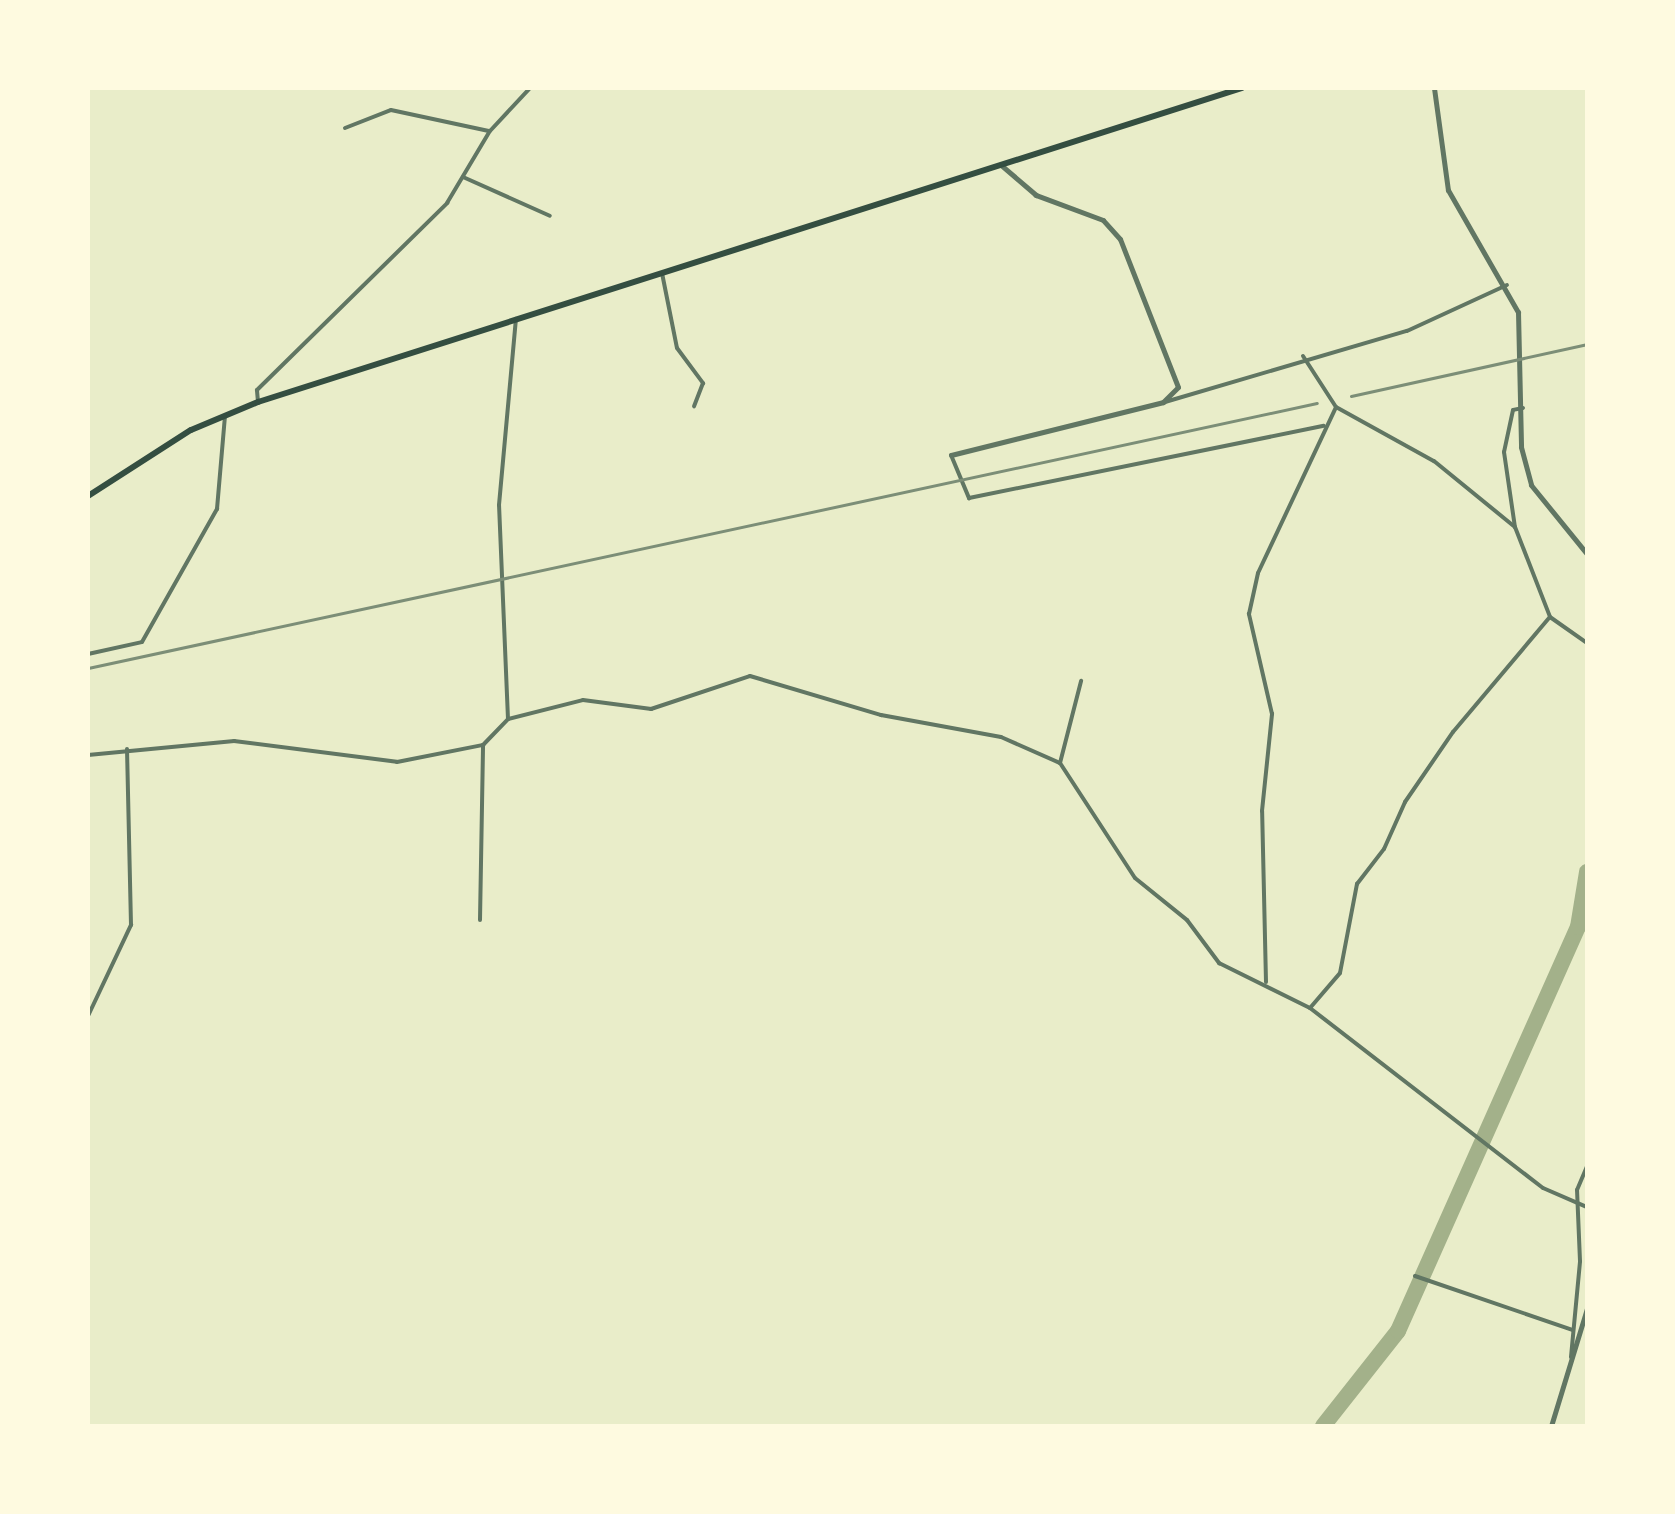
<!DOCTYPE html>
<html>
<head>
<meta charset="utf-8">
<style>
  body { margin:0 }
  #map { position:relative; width:1675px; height:1514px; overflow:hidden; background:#e9edc9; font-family:"DM Sans",sans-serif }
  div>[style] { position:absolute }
  .river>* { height:16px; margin:-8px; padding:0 8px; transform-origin:8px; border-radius:8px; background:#a3b18a }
  .minor>* { height:4px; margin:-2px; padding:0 2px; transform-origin:2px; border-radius:2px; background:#617663 }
  .tertiary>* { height:5px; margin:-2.5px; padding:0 2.5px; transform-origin:2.5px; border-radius:2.5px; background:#617663 }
  .secondary>* { height:6px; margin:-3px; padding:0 3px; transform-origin:3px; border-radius:3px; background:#344e41 }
  .rail>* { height:3px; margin:-1.5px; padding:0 1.5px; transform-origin:1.5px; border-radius:1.5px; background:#7c8e77 }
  span { translate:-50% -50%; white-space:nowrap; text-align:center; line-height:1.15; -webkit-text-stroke:8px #fefae0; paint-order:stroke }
  .frame { position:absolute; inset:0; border:90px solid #fefae0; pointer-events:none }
</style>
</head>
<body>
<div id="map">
  <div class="river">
    <i style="left:1323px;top:1426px;width:121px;rotate:-51.7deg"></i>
    <i style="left:1398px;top:1331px;width:442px;rotate:-66deg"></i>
    <i style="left:1578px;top:927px;width:56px;rotate:-80.7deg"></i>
  </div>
  <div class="minor">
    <i style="left:345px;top:128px;width:49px;rotate:-21.4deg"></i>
    <i style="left:391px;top:110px;width:100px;rotate:12.1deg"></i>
    <i style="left:463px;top:177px;width:95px;rotate:24.1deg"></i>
    <i style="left:662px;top:273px;width:76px;rotate:78.7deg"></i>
    <i style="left:677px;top:348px;width:44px;rotate:53.4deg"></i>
    <i style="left:703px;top:383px;width:25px;rotate:111deg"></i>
    <i style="left:1303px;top:356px;width:61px;rotate:57.1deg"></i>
    <i style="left:1336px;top:407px;width:112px;rotate:28.9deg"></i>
    <i style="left:1434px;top:461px;width:104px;rotate:39.2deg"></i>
    <i style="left:258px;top:402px;width:12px;rotate:-95deg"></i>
    <i style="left:257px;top:390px;width:267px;rotate:-44.5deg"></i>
    <i style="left:447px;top:203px;width:84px;rotate:-59.2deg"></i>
    <i style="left:490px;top:131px;width:59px;rotate:-47.1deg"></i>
    <i style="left:1165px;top:402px;width:252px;rotate:-16.4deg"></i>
    <i style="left:1407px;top:331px;width:110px;rotate:-24.7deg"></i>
    <i style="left:1523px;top:408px;width:10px;rotate:169deg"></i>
    <i style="left:1513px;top:410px;width:43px;rotate:102.1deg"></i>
    <i style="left:1504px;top:452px;width:76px;rotate:81.7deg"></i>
    <i style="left:1515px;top:527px;width:97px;rotate:68.7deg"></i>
    <i style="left:1550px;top:617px;width:45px;rotate:35.1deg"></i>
    <i style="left:951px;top:455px;width:47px;rotate:67.3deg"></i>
    <i style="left:969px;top:498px;width:362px;rotate:-11.5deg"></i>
    <i style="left:88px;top:654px;width:55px;rotate:-12.5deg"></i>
    <i style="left:142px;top:642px;width:153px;rotate:-60.6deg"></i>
    <i style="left:217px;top:509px;width:93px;rotate:-85.1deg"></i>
    <i style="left:508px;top:719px;width:214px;rotate:-92.4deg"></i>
    <i style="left:499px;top:505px;width:187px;rotate:-84.8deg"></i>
    <i style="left:88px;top:755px;width:147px;rotate:-5.5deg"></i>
    <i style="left:234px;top:741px;width:164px;rotate:7.3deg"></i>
    <i style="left:397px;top:762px;width:88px;rotate:-11.2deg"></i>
    <i style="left:483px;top:745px;width:36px;rotate:-46deg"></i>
    <i style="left:508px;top:719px;width:77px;rotate:-14.2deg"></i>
    <i style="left:583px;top:700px;width:69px;rotate:7.5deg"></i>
    <i style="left:651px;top:709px;width:104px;rotate:-18.4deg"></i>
    <i style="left:750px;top:676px;width:137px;rotate:16.6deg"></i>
    <i style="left:881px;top:715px;width:122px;rotate:10.4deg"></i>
    <i style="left:1001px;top:737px;width:64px;rotate:23.8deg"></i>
    <i style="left:1060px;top:763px;width:137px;rotate:56.9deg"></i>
    <i style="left:1135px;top:878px;width:67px;rotate:38.9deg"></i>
    <i style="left:1187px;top:920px;width:54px;rotate:53.3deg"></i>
    <i style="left:1219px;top:963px;width:102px;rotate:26.3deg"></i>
    <i style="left:1310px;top:1008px;width:294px;rotate:37.7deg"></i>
    <i style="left:1543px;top:1188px;width:48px;rotate:23.4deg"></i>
    <i style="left:1060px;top:763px;width:85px;rotate:-75.6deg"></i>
    <i style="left:480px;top:920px;width:175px;rotate:-89deg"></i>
    <i style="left:1266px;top:982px;width:171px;rotate:-91.3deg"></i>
    <i style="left:1262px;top:811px;width:98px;rotate:-84.1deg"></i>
    <i style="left:1272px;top:714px;width:103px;rotate:-103deg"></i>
    <i style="left:1249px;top:614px;width:42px;rotate:-77.6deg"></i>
    <i style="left:1258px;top:573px;width:183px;rotate:-64.8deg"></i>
    <i style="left:1310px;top:1008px;width:46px;rotate:-49.4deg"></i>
    <i style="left:1340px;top:973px;width:91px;rotate:-79.2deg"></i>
    <i style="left:1357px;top:884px;width:44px;rotate:-52.4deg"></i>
    <i style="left:1384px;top:849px;width:51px;rotate:-65.9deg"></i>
    <i style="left:1405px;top:802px;width:85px;rotate:-55.6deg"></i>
    <i style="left:1453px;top:732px;width:150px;rotate:-49.9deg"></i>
    <i style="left:88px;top:1016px;width:101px;rotate:-64.7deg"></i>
    <i style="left:131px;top:925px;width:176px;rotate:-91.3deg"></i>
    <i style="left:1415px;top:1276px;width:167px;rotate:18.9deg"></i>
    <i style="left:1571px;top:1357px;width:96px;rotate:-84.6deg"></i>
    <i style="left:1580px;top:1261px;width:71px;rotate:-92.4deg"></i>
    <i style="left:1577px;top:1190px;width:26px;rotate:-67deg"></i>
  </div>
  <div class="tertiary">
    <i style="left:1434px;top:88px;width:103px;rotate:82.2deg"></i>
    <i style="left:1448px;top:190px;width:141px;rotate:60.2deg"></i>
    <i style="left:1518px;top:312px;width:135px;rotate:88.7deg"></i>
    <i style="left:1521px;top:447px;width:39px;rotate:75deg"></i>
    <i style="left:1531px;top:485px;width:89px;rotate:50.9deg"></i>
    <i style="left:951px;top:455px;width:219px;rotate:-14deg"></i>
    <i style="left:1163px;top:402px;width:21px;rotate:-45deg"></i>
    <i style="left:1178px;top:387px;width:159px;rotate:-111.4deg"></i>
    <i style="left:1120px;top:239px;width:25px;rotate:-132deg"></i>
    <i style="left:1103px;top:220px;width:72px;rotate:-159.5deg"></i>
    <i style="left:1036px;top:195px;width:46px;rotate:-139.4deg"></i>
    <i style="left:1551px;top:1426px;width:123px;rotate:-73deg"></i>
  </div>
  <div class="secondary">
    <i style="left:88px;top:496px;width:122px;rotate:-32.7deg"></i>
    <i style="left:191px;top:430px;width:73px;rotate:-22.7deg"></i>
    <i style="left:258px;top:402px;width:1033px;rotate:-17.7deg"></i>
  </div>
  <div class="rail">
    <i style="left:1351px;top:396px;width:242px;rotate:-12.4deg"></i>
    <i style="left:88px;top:668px;width:1257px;rotate:-12.17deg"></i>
  </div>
  <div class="frame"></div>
</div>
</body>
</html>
